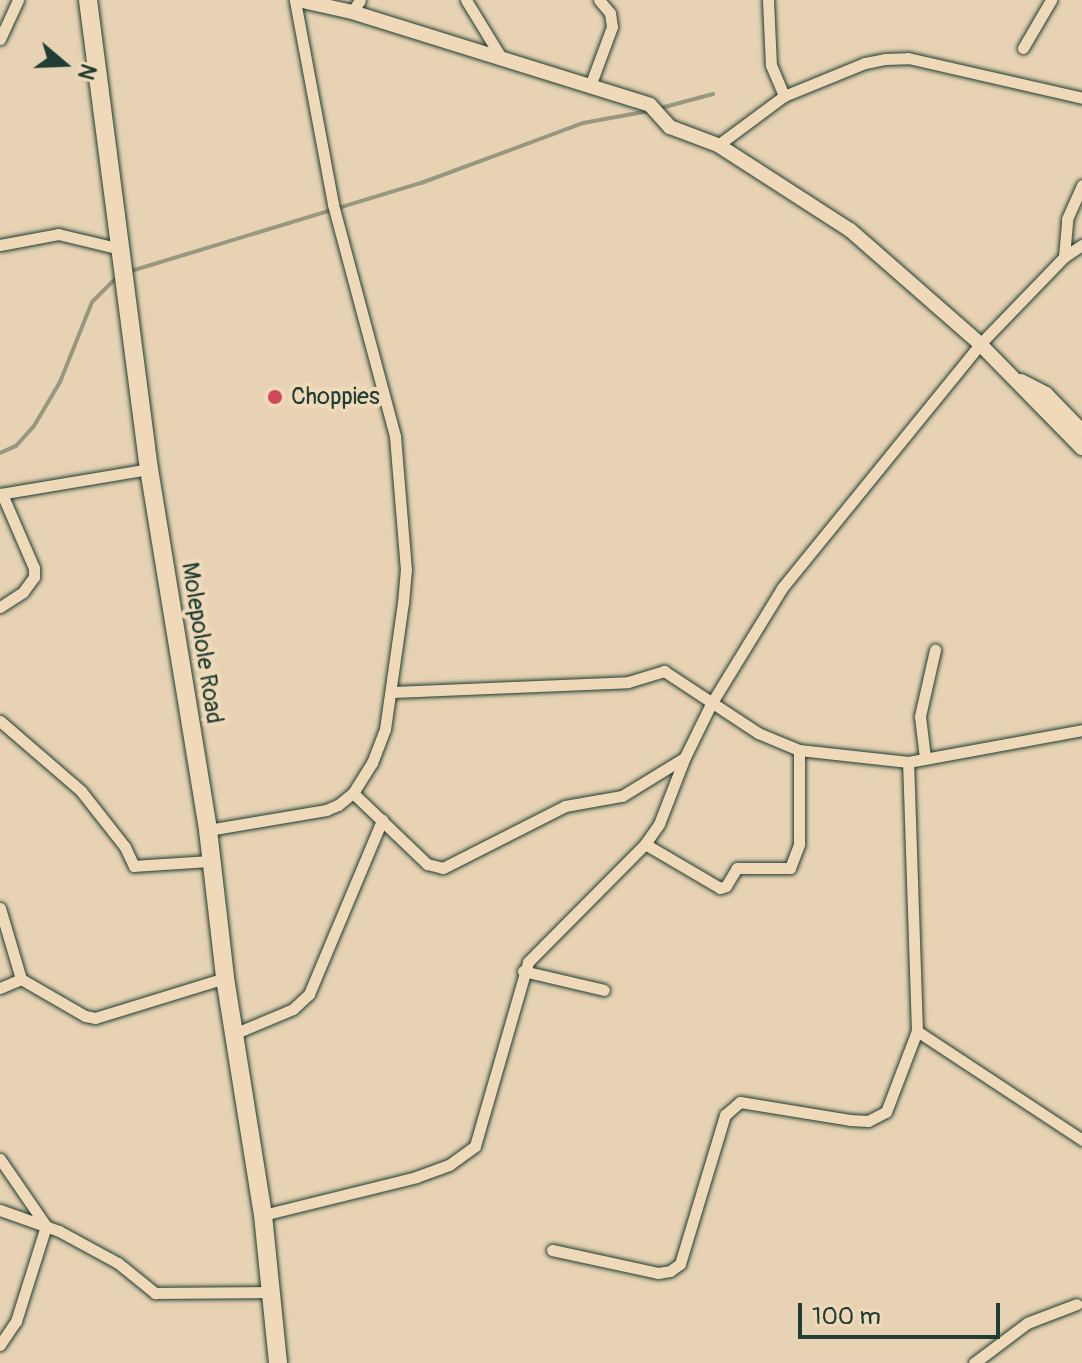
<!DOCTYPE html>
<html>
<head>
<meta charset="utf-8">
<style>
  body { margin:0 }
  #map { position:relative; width:1082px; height:1363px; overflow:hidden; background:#e7d3b3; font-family:Pangolin,sans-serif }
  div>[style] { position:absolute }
  .stream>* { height:4px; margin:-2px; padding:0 2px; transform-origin:2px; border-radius:2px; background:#989780 }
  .roads { filter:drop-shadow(0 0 2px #1f3d34) drop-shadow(0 0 2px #1f3d34) }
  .minor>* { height:11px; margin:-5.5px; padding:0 5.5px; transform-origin:5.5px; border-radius:5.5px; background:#efd9b8 }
  .tertiary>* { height:14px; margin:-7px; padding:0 7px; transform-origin:7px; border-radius:7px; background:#efd9b8 }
  .primary>* { height:18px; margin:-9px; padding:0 9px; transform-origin:9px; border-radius:9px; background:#efd9b8 }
  .dots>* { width:22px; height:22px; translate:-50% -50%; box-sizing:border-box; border:4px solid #efd9b8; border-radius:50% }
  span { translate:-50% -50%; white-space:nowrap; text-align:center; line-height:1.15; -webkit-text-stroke:8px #efd9b8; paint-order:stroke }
  .poi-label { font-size:24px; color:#1f3d34 }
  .left { translate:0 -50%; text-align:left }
  .street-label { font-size:24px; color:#1f3d34 }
  .north { position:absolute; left:24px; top:24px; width:80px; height:80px; -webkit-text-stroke:6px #efd9b8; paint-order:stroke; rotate:109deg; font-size:22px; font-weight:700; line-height:32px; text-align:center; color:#1f3d34 }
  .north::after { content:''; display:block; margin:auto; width:28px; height:36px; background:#1f3d34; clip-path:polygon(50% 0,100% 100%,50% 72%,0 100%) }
  .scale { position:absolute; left:798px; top:1303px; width:202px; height:36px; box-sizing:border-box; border:4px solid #1f3d34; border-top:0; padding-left:10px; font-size:24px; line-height:28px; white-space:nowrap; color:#1f3d34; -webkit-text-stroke:6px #efd9b8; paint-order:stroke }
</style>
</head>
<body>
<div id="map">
  <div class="stream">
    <i style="left:657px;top:109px;width:58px;rotate:-15deg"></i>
    <i style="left:131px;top:271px;width:303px;rotate:-16.9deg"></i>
    <i style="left:421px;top:183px;width:173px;rotate:-20.3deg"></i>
    <i style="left:583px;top:123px;width:67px;rotate:-10.3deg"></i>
    <i style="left:0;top:453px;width:17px;rotate:-24deg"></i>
    <i style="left:16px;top:446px;width:27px;rotate:-48deg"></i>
    <i style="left:34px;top:426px;width:51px;rotate:-59.4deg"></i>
    <i style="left:60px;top:382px;width:86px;rotate:-68.2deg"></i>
    <i style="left:92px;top:302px;width:38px;rotate:-45deg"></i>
  </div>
  <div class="roads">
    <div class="minor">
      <i style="left:466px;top:0;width:69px;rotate:58.6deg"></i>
      <i style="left:768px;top:0;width:65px;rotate:87.4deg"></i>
      <i style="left:771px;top:65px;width:34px;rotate:67deg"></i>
      <i style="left:352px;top:12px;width:14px;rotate:-56deg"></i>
      <i style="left:0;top:39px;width:43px;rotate:-65.2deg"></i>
      <i style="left:1023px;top:48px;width:56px;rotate:-59.7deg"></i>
      <i style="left:590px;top:86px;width:63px;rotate:-69.6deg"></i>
      <i style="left:612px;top:27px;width:14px;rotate:-98deg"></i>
      <i style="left:610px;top:13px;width:17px;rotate:-130deg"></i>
      <i style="left:718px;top:145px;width:82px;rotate:-36.6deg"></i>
      <i style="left:784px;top:96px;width:87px;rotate:-22.2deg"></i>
      <i style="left:865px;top:63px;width:20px;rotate:-11deg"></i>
      <i style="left:885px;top:59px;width:23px;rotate:-2deg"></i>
      <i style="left:908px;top:58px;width:179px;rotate:12.9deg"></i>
      <i style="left:0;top:245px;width:59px;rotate:-10.7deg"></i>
      <i style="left:58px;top:234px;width:65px;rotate:13.4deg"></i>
      <i style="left:1064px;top:257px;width:38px;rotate:-85deg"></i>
      <i style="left:1067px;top:219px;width:37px;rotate:-66deg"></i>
      <i style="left:0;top:494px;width:151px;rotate:-9.5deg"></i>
      <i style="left:0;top:607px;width:27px;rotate:-33deg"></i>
      <i style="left:23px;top:592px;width:19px;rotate:-54deg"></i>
      <i style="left:34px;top:577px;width:9px;rotate:-90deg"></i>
      <i style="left:34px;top:568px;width:81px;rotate:-113.4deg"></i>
      <i style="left:393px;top:692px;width:235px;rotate:-2.4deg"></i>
      <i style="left:628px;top:682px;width:38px;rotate:-17deg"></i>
      <i style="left:664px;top:671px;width:113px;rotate:33.4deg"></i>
      <i style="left:758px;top:733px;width:44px;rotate:22.5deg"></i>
      <i style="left:799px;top:750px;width:110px;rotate:6.3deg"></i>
      <i style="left:908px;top:762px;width:177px;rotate:-10.4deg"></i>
      <i style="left:0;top:721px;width:107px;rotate:40.8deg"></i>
      <i style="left:81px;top:791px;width:71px;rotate:51.8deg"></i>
      <i style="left:125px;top:847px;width:21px;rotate:65deg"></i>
      <i style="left:134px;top:866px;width:78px;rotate:-3.7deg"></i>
      <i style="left:925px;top:758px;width:42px;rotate:-96.8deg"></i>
      <i style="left:920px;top:716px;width:68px;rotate:-77.2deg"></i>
      <i style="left:353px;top:793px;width:103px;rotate:43.8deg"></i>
      <i style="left:427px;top:864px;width:16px;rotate:14deg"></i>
      <i style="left:443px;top:868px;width:137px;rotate:-26.9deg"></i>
      <i style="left:565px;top:806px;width:58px;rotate:-10deg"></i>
      <i style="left:622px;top:796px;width:73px;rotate:-31.5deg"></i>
      <i style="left:208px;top:830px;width:120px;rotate:-9.6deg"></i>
      <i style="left:326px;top:810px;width:13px;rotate:-23deg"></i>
      <i style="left:338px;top:805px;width:19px;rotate:-39deg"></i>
      <i style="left:353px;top:793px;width:36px;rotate:-58deg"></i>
      <i style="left:372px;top:763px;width:36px;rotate:-69deg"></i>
      <i style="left:385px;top:729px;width:127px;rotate:-81.9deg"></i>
      <i style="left:403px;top:603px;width:33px;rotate:-85deg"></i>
      <i style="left:406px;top:570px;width:134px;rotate:-94.7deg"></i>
      <i style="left:395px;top:436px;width:240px;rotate:-105deg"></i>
      <i style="left:333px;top:204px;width:208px;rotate:-100.6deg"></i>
      <i style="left:645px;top:844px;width:87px;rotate:30.4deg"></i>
      <i style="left:720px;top:888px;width:6px;rotate:-18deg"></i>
      <i style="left:726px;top:886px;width:21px;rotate:-59deg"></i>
      <i style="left:737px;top:868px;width:53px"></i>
      <i style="left:790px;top:868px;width:26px;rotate:-69deg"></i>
      <i style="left:799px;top:844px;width:94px;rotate:-90deg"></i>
      <i style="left:0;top:908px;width:74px;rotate:73.5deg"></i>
      <i style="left:523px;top:971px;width:83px;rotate:13.2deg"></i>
      <i style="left:0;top:988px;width:23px;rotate:-23deg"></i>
      <i style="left:21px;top:979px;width:74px;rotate:30deg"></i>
      <i style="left:85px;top:1016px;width:10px;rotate:11deg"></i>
      <i style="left:95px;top:1018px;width:136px;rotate:-17.1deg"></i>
      <i style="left:917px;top:1031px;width:198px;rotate:33.4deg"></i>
      <i style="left:236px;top:1033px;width:62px;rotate:-22.8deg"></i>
      <i style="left:293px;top:1009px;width:22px;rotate:-43deg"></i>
      <i style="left:309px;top:994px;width:189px;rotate:-67.2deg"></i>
      <i style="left:0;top:1159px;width:81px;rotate:55.5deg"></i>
      <i style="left:46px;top:1226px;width:100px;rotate:107.5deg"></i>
      <i style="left:16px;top:1321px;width:29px;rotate:124deg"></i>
      <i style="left:0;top:1210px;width:63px;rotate:19.6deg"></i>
      <i style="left:59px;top:1231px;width:67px;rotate:28.5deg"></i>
      <i style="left:118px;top:1263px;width:48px;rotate:39deg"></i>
      <i style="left:155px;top:1293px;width:117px;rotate:-0.5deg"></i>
      <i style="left:263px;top:1215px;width:158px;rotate:-13.9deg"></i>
      <i style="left:416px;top:1177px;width:35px;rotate:-20deg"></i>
      <i style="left:449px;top:1165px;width:32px;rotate:-36deg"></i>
      <i style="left:475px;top:1146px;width:191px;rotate:-73.9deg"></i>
      <i style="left:528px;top:962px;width:166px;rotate:-45.2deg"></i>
      <i style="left:645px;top:844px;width:24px;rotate:-55deg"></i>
      <i style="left:659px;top:824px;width:72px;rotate:-68.8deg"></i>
      <i style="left:685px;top:757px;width:59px;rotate:-63.9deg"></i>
      <i style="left:711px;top:704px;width:136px;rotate:-58.5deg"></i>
      <i style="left:782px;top:588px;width:314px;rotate:-50.9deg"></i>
      <i style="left:980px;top:344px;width:121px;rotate:-46deg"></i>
      <i style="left:1064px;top:257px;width:22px;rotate:-34deg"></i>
      <i style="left:552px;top:1250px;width:108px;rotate:12.2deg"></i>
      <i style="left:658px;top:1273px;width:12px;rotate:-9deg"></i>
      <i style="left:670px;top:1271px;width:12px;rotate:-35deg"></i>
      <i style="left:680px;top:1264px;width:156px;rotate:-73.2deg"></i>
      <i style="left:725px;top:1115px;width:20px;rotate:-41deg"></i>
      <i style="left:740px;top:1102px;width:111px;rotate:9.3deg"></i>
      <i style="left:850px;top:1120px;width:18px;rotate:3deg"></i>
      <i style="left:868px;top:1121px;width:20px;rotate:-27deg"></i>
      <i style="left:886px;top:1112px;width:87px;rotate:-69.1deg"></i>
      <i style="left:917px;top:1031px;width:269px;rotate:-91.9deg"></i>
      <i style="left:974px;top:1363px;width:66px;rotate:-37deg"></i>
      <i style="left:1027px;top:1323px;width:53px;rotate:-20.8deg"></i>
    </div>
    <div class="tertiary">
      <i style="left:298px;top:0;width:55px;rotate:12.5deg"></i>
      <i style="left:352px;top:12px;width:312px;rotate:17.3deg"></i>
      <i style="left:650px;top:105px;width:30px;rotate:48deg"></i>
      <i style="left:670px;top:127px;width:51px;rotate:20.6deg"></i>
      <i style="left:718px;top:145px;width:157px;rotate:32.8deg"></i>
      <i style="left:850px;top:230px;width:173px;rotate:41.2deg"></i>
      <i style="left:980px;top:344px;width:146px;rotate:45.6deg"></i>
      <i style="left:1021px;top:381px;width:28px;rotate:27deg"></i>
      <i style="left:1046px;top:394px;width:52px;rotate:45.8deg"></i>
    </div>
    <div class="primary">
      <i style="left:88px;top:0;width:473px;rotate:82.6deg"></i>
      <i style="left:149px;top:469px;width:366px;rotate:80.7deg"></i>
      <i style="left:208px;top:830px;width:149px;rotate:83.4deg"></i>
      <i style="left:225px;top:978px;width:240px;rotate:80.9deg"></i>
      <i style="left:263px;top:1215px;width:149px;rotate:84.2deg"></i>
    </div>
  </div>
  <div class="dots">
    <i style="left:275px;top:397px;background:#d1495b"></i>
  </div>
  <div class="poi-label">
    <span class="left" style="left:291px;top:397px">Choppies</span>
  </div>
  <div class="street-label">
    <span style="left:202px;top:643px;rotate:81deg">Molepolole Road</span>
  </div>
  <div class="north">N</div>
  <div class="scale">100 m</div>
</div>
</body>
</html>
